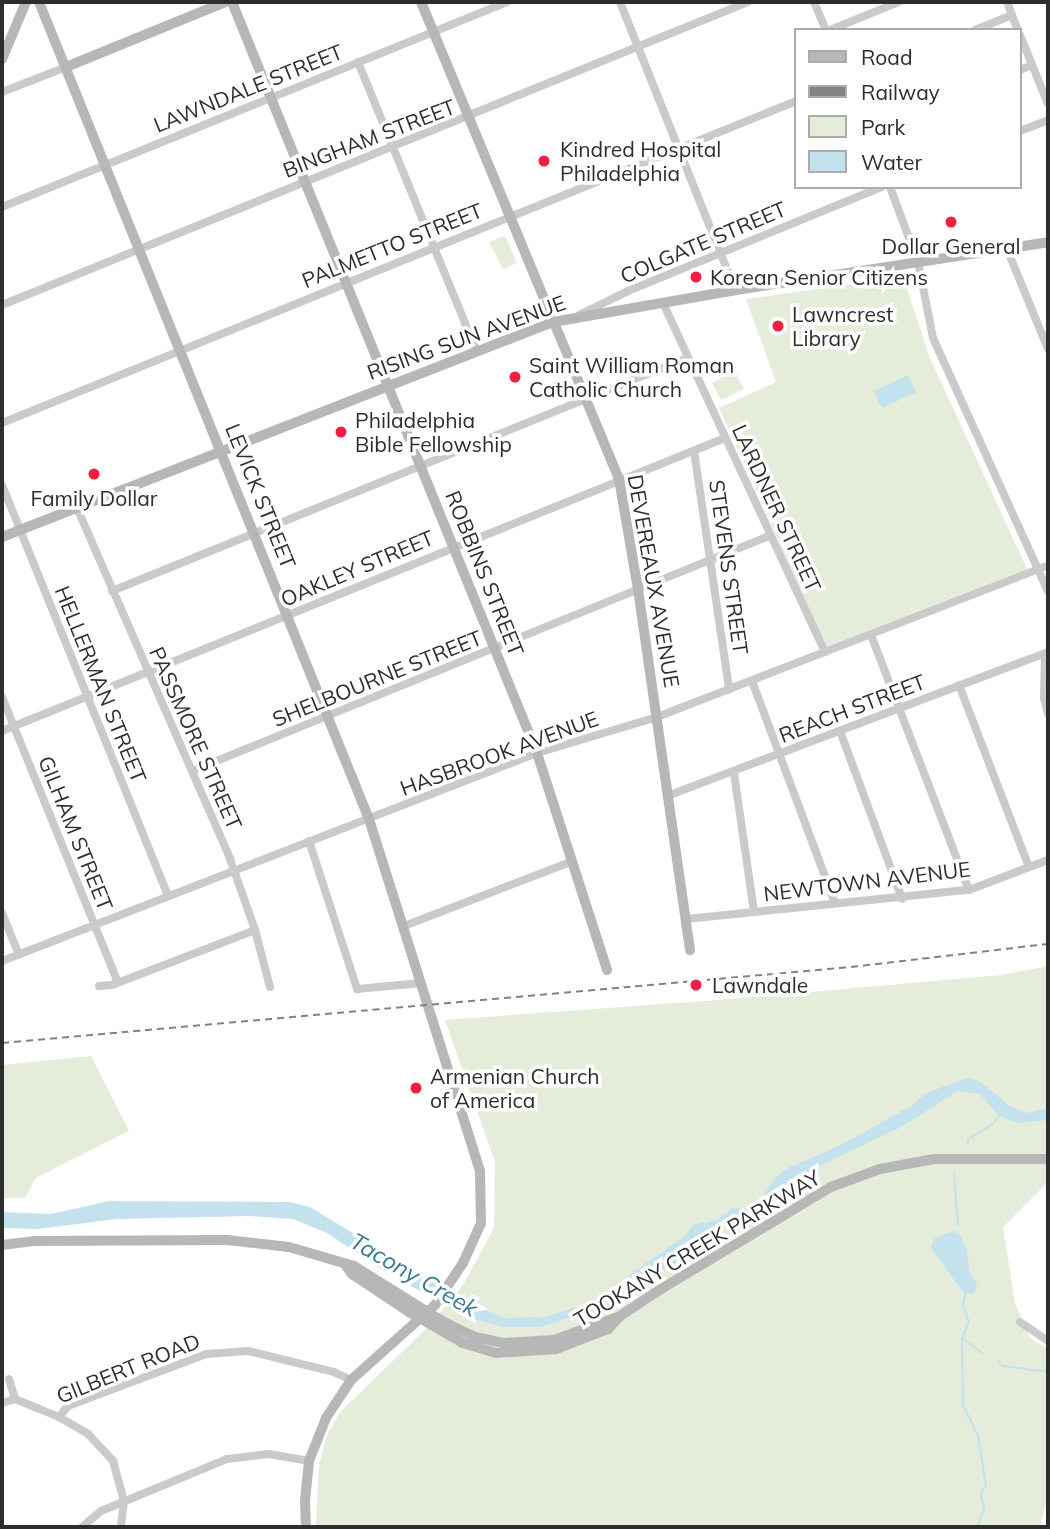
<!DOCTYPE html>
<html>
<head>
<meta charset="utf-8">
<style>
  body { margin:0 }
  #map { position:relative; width:1050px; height:1529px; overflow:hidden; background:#fff; font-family:Mulish,sans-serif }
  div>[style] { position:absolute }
  .green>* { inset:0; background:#e5ecd9 }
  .water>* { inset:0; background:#c3e2ee }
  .stream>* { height:2px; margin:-1px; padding:0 1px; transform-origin:1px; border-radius:1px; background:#c3e2ee }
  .street>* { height:8px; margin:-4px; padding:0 4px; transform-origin:4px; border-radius:4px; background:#cacaca }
  .secondary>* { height:10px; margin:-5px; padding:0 5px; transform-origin:5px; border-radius:5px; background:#b7b7b7 }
  .rail>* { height:2px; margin-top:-1px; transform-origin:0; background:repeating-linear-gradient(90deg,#828282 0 7px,transparent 0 12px) }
  .dots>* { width:19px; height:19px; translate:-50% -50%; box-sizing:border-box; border:4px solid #fff; border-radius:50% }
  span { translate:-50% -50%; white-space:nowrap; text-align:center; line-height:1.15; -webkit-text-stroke:7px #fff; paint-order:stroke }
  .street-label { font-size:21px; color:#2d2d2d }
  .poi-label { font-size:21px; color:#2d2d2d }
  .left { translate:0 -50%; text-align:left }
  .water-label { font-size:23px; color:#347a96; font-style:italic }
  .frame { position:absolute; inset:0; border:4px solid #2d2d2d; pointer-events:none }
  .legend { position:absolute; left:794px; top:28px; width:228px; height:161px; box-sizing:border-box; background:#fff; border:2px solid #ababab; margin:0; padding:9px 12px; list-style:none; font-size:21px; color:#2d2d2d }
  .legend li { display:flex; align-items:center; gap:14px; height:35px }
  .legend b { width:35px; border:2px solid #ababab }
</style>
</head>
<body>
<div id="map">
  <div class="green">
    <i style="clip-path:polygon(505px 236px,517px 263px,503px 269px,489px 242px)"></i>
    <i style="clip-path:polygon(903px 277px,929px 356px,1027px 569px,826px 647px,719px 408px,776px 382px,746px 299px)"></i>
    <i style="clip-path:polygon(735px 371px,744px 389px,721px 400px,712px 383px)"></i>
    <i style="clip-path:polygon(1048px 966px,1048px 1182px,1003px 1227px,1015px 1303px,1030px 1338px,1048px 1349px,1048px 1496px,1040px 1527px,316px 1527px,319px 1464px,328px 1432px,341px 1411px,429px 1326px,463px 1285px,494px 1228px,495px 1162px,445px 1020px,731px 999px,1001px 975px)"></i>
    <i style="clip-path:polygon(91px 1056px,129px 1131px,36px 1178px,25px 1198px,2px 1198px,2px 1065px)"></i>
  </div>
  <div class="water">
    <i style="clip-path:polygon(908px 375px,916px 392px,882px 408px,874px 391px)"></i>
    <i style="clip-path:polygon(967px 1078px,979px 1081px,1010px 1106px,1026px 1113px,1048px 1108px,1048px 1120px,1018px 1123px,999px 1116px,980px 1094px,958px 1091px,903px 1126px,792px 1179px,774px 1193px,758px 1212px,741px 1218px,738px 1223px,706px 1230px,695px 1251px,685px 1257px,582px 1314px,540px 1327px,504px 1327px,468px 1318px,379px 1268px,327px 1233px,293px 1219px,250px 1216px,117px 1219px,37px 1229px,2px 1228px,2px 1212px,51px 1214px,109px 1201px,289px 1202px,310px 1207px,466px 1302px,506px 1318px,544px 1317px,588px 1304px,685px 1236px,693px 1225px,717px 1220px,733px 1208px,745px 1209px,760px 1201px,776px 1177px,786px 1169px,843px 1144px,911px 1106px,926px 1093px)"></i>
    <i style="clip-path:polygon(953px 1231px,960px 1235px,967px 1249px,969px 1271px,977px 1284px,975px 1293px,966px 1294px,959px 1287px,931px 1248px,934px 1239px)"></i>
  </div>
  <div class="stream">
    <i style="left:968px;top:1144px;width:5px;rotate:-90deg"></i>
    <i style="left:968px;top:1139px;width:29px;rotate:-31deg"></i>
    <i style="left:993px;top:1124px;width:10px;rotate:-53deg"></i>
    <i style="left:954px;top:1173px;width:52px;rotate:85.6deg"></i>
    <i style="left:966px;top:1293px;width:11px;rotate:105deg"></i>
    <i style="left:963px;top:1304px;width:19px;rotate:72deg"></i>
    <i style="left:969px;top:1322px;width:17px;rotate:114deg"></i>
    <i style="left:962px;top:1338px;width:25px;rotate:37deg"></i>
    <i style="left:962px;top:1338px;width:67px;rotate:89.1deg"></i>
    <i style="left:963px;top:1405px;width:34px;rotate:64deg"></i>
    <i style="left:978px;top:1436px;width:50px;rotate:80.7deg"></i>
    <i style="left:986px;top:1485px;width:9px;rotate:122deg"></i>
    <i style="left:981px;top:1493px;width:17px;rotate:80deg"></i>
    <i style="left:984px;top:1510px;width:18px;rotate:112deg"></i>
    <i style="left:999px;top:1362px;width:6px;rotate:45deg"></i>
    <i style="left:1003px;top:1366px;width:45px;rotate:7.6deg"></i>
  </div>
  <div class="street">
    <i style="left:620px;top:2px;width:310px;rotate:68.2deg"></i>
    <i style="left:814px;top:2px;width:30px;rotate:67deg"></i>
    <i style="left:1007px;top:2px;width:30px;rotate:69deg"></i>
    <i style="left:830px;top:30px;width:74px;rotate:-22.1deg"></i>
    <i style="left:975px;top:30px;width:40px;rotate:-22deg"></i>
    <i style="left:1020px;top:35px;width:74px;rotate:67.9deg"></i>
    <i style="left:358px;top:62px;width:313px;rotate:67.7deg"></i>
    <i style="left:1020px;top:70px;width:13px;rotate:-23deg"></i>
    <i style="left:2px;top:92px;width:69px;rotate:-21.3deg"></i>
    <i style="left:1020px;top:131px;width:30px;rotate:-21deg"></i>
    <i style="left:890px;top:187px;width:80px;rotate:69.5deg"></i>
    <i style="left:918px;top:262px;width:77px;rotate:78.8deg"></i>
    <i style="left:933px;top:338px;width:278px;rotate:65.6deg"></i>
    <i style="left:2px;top:207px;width:545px;rotate:-22.09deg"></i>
    <i style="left:1007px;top:249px;width:108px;rotate:67.7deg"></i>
    <i style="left:663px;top:303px;width:385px;rotate:65.1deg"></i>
    <i style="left:2px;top:305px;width:805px;rotate:-22.11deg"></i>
    <i style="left:579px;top:315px;width:55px;rotate:-26.1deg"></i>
    <i style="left:628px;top:291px;width:274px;rotate:-22.3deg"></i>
    <i style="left:2px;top:423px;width:857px;rotate:-22.07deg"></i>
    <i style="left:694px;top:451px;width:241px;rotate:81.6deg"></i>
    <i style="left:2px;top:485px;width:443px;rotate:68deg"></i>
    <i style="left:77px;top:508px;width:383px;rotate:66.4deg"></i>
    <i style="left:230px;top:859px;width:75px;rotate:70.6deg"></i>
    <i style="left:255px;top:930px;width:59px;rotate:75.3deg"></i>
    <i style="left:112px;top:591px;width:620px;rotate:-22.06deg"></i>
    <i style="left:871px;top:635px;width:273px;rotate:69deg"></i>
    <i style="left:1045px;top:654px;width:44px;rotate:91.3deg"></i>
    <i style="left:1044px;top:698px;width:16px;rotate:76deg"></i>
    <i style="left:752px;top:681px;width:237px;rotate:69.5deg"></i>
    <i style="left:959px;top:685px;width:195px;rotate:69deg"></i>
    <i style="left:2px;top:697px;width:308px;rotate:67.9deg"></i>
    <i style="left:2px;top:731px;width:780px;rotate:-22.06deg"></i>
    <i style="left:840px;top:731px;width:179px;rotate:69.7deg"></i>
    <i style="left:192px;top:771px;width:623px;rotate:-22.16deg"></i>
    <i style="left:734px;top:773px;width:140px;rotate:81.8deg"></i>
    <i style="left:667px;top:796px;width:407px;rotate:-20.7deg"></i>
    <i style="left:309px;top:841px;width:156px;rotate:72deg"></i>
    <i style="left:357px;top:989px;width:65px;rotate:-5.3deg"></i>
    <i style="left:2px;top:913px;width:45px;rotate:68deg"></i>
    <i style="left:686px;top:919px;width:284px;rotate:-5.9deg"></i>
    <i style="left:969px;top:890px;width:85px;rotate:-20.8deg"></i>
    <i style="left:404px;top:926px;width:179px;rotate:-21deg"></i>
    <i style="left:2px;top:961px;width:574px;rotate:-21.25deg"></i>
    <i style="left:537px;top:753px;width:125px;rotate:-16.7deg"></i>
    <i style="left:657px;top:717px;width:420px;rotate:-21.2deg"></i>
    <i style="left:99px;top:986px;width:13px;rotate:-4deg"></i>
    <i style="left:112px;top:985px;width:153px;rotate:-21deg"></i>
    <i style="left:1020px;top:1322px;width:34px;rotate:34deg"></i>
    <i style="left:9px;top:1379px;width:21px;rotate:73deg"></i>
    <i style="left:2px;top:1403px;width:14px;rotate:-17deg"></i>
    <i style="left:15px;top:1399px;width:48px;rotate:22.2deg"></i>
    <i style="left:59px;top:1417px;width:14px;rotate:-51deg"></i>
    <i style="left:68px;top:1406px;width:147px;rotate:-20.6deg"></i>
    <i style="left:206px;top:1354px;width:42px;rotate:-4.1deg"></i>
    <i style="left:248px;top:1351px;width:89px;rotate:13.7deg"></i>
    <i style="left:334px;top:1372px;width:19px;rotate:25deg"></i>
    <i style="left:59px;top:1417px;width:34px;rotate:30deg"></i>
    <i style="left:88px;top:1434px;width:37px;rotate:47deg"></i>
    <i style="left:113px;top:1461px;width:41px;rotate:74.6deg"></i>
    <i style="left:124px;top:1501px;width:26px;rotate:97deg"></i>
    <i style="left:82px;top:1527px;width:25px;rotate:-40deg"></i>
    <i style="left:101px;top:1511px;width:136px;rotate:-22.4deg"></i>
    <i style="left:227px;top:1459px;width:42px;rotate:-6.8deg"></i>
    <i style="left:269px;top:1454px;width:41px;rotate:9.9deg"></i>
  </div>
  <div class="secondary">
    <i style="left:39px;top:2px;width:881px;rotate:68.01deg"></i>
    <i style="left:369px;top:819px;width:370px;rotate:72.5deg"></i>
    <i style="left:480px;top:1172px;width:51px;rotate:88.9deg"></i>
    <i style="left:481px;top:1223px;width:44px;rotate:114.2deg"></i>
    <i style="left:463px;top:1263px;width:50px;rotate:123.7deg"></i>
    <i style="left:435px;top:1305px;width:113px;rotate:138.2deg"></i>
    <i style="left:351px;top:1380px;width:45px;rotate:123.3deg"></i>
    <i style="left:326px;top:1418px;width:46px;rotate:111.6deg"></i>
    <i style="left:309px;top:1461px;width:40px;rotate:95.7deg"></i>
    <i style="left:305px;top:1501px;width:26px;rotate:88deg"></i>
    <i style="left:232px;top:2px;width:811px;rotate:67.9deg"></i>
    <i style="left:537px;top:753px;width:228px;rotate:72.1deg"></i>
    <i style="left:421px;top:2px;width:516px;rotate:67.46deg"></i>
    <i style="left:619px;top:479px;width:112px;rotate:80.2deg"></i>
    <i style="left:638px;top:589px;width:365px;rotate:81.8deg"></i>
    <i style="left:2px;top:59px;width:62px;rotate:-67.2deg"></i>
    <i style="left:66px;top:67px;width:172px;rotate:-22.2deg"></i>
    <i style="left:2px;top:537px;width:591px;rotate:-21.32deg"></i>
    <i style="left:553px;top:322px;width:186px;rotate:-9.9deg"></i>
    <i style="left:736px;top:290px;width:316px;rotate:-8.7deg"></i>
    <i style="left:2px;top:1245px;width:32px;rotate:-7deg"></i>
    <i style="left:34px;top:1241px;width:193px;rotate:-0.3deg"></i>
    <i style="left:227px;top:1240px;width:62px;rotate:6.4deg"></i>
    <i style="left:289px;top:1247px;width:68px;rotate:16.3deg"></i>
    <i style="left:354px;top:1266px;width:104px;rotate:32deg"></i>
    <i style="left:442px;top:1321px;width:37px;rotate:26deg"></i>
    <i style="left:475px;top:1337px;width:30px;rotate:12deg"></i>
    <i style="left:504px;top:1343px;width:50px;rotate:-3.4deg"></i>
    <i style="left:554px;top:1340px;width:68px;rotate:-19.8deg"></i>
    <i style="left:346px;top:1266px;width:10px;rotate:53deg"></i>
    <i style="left:352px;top:1274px;width:69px;rotate:33.7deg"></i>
    <i style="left:409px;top:1312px;width:62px;rotate:29.9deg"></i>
    <i style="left:463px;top:1343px;width:34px;rotate:17deg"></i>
    <i style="left:496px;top:1353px;width:60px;rotate:-3.8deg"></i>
    <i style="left:556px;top:1349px;width:56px;rotate:-21deg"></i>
    <i style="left:608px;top:1329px;width:18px;rotate:-47deg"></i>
    <i style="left:620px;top:1316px;width:49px;rotate:-33.4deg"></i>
    <i style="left:661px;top:1289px;width:198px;rotate:-31deg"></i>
    <i style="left:831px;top:1187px;width:52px;rotate:-20.2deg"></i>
    <i style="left:880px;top:1169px;width:55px;rotate:-10.5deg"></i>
    <i style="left:934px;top:1159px;width:114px"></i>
  </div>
  <div class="rail">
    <i style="left:2px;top:1043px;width:852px;rotate:-5.12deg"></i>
    <i style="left:851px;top:967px;width:198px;rotate:-6.7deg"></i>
  </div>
  <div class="dots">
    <i style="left:544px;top:161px;background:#f61d43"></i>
    <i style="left:951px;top:222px;background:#f61d43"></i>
    <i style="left:696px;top:277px;background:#f61d43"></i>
    <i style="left:778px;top:326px;background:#f61d43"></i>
    <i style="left:515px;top:377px;background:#f61d43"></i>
    <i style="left:341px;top:432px;background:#f61d43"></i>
    <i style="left:94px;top:474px;background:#f61d43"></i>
    <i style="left:696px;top:985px;background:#f61d43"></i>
    <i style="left:416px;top:1088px;background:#f61d43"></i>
  </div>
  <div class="street-label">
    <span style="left:248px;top:88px;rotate:-22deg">LAWNDALE STREET</span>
    <span style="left:369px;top:138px;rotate:-21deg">BINGHAM STREET</span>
    <span style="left:703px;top:242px;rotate:-23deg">COLGATE STREET</span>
    <span style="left:392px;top:245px;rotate:-22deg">PALMETTO STREET</span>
    <span style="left:466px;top:337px;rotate:-20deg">RISING SUN AVENUE</span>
    <span style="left:261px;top:496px;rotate:68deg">LEVICK STREET</span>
    <span style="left:777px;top:508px;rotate:65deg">LARDNER STREET</span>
    <span style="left:729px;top:567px;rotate:82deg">STEVENS STREET</span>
    <span style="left:357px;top:568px;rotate:-23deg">OAKLEY STREET</span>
    <span style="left:485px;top:573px;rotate:68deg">ROBBINS STREET</span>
    <span style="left:654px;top:581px;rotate:80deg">DEVEREAUX AVENUE</span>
    <span style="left:377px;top:678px;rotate:-22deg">SHELBOURNE STREET</span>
    <span style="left:101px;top:684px;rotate:68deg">HELLERMAN STREET</span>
    <span style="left:852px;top:708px;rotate:-21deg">REACH STREET</span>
    <span style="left:196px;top:738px;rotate:66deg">PASSMORE STREET</span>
    <span style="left:499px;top:753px;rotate:-20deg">HASBROOK AVENUE</span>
    <span style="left:76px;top:833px;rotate:68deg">GILHAM STREET</span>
    <span style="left:867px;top:881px;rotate:-7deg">NEWTOWN AVENUE</span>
    <span style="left:697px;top:1248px;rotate:-31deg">TOOKANY CREEK PARKWAY</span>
    <span style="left:128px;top:1368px;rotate:-22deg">GILBERT ROAD</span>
  </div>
  <div class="poi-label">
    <span class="left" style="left:560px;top:161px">Kindred Hospital<br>Philadelphia</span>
    <span style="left:951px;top:246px">Dollar General</span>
    <span class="left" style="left:710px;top:277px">Korean Senior Citizens</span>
    <span class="left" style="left:792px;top:326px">Lawncrest<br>Library</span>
    <span class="left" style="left:529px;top:377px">Saint William Roman<br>Catholic Church</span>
    <span class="left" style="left:355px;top:432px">Philadelphia<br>Bible Fellowship</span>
    <span style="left:94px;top:498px">Family Dollar</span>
    <span class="left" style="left:712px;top:985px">Lawndale</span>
    <span class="left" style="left:430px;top:1088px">Armenian Church<br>of America</span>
  </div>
  <div class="water-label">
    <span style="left:414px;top:1275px;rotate:30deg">Tacony Creek</span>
  </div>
  <div class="frame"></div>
  <ul class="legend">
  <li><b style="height:9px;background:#b7b7b7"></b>Road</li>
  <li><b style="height:9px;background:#828282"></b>Railway</li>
  <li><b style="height:19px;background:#e5ecd9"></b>Park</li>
  <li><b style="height:19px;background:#c3e2ee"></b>Water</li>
  </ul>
</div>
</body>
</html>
